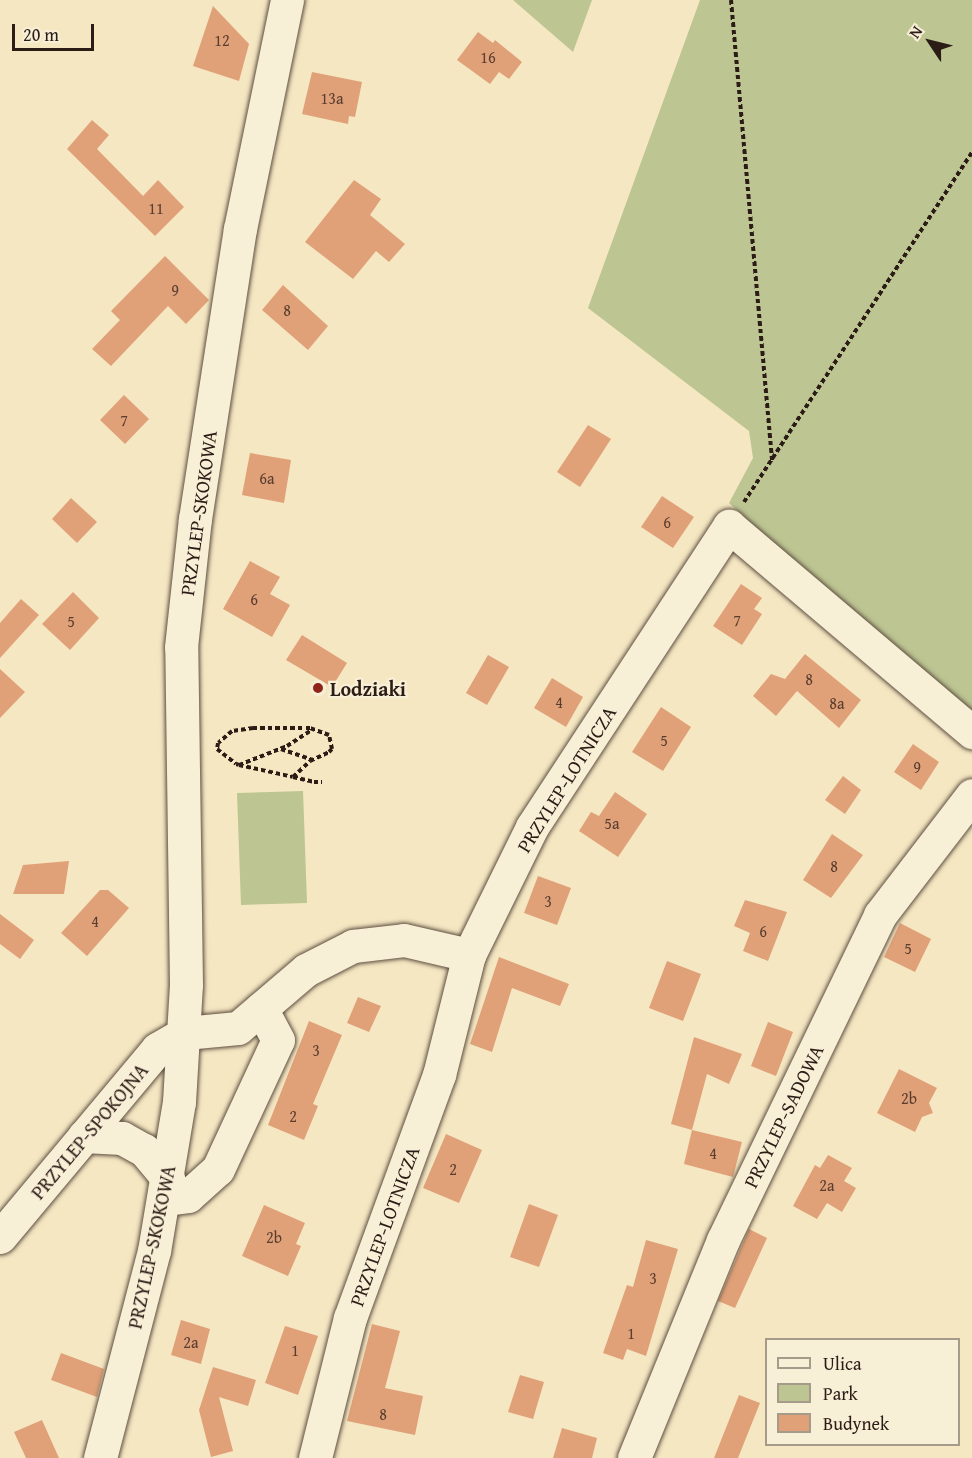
<!DOCTYPE html>
<html>
<head>
<meta charset="utf-8">
<style>
  body { margin:0 }
  #map { position:relative; width:972px; height:1458px; overflow:hidden; background:#f5e7c2; font-family:"Gentium Book Plus",serif }
  div>[style] { position:absolute }
  .green>* { inset:0; background:#bdc592 }
  .building>* { inset:0; background:#e0a179 }
  .path>* { height:4px; margin-top:-2px; transform-origin:0; background:repeating-linear-gradient(90deg,#2c1c16 0 4.5px,transparent 0 7.5px) }
  .roads { filter:drop-shadow(0 0 2px #5e4f41) drop-shadow(0 0 2px #5e4f41) }
  .minor>* { height:33px; margin:-16.5px; padding:0 16.5px; transform-origin:16.5px; border-radius:16.5px; background:#f8efd7 }
  .dots>* { width:16px; height:16px; translate:-50% -50%; box-sizing:border-box; border:3px solid #f8efd7; border-radius:50% }
  span { translate:-50% -50%; white-space:nowrap; text-align:center; line-height:1.15; -webkit-text-stroke:4.5px #f8efd7; paint-order:stroke }
  .number-label { font-size:16px; color:#593d2f }
  .number-label span { -webkit-text-stroke-width:0 }
  .street-label { font-size:20px; color:#2c1c16 }
  .poi-label { font-size:20px; color:#2c1c16; font-weight:700 }
  .left { translate:0 -50%; text-align:left }
  .legend { position:absolute; left:765px; top:1338px; width:195px; height:108px; box-sizing:border-box; background:#f8efd7; border:2px solid #a69b8a; margin:0; padding:8px 10px; list-style:none; font-size:18px; color:#2c1c16 }
  .legend li { display:flex; align-items:center; gap:12px; height:30px }
  .legend b { width:30px; border:2px solid #a69b8a }
  .north { position:absolute; left:900px; top:12px; width:60px; height:60px; -webkit-text-stroke:4px #f8efd7; paint-order:stroke; rotate:305deg; font-size:16px; font-weight:700; line-height:24px; text-align:center; color:#2c1c16 }
  .north::after { content:''; display:block; margin:auto; width:21px; height:27px; background:#2c1c16; clip-path:polygon(50% 0,100% 100%,50% 72%,0 100%) }
  .scale { position:absolute; left:12px; top:24px; width:82px; height:27px; box-sizing:border-box; border:3px solid #2c1c16; border-top:0; padding-left:8px; font-size:18px; line-height:21px; white-space:nowrap; color:#2c1c16; -webkit-text-stroke:4px #f8efd7; paint-order:stroke }
</style>
</head>
<body>
<div id="map">
  <div class="green">
    <i style="clip-path:polygon(513px 0,592px 0,573px 52px)"></i>
    <i style="clip-path:polygon(700px 0,972px 0,972px 726px,729px 503px,753px 458px,749px 431px,588px 308px)"></i>
    <i style="clip-path:polygon(303px 791px,307px 903px,241px 905px,237px 793px)"></i>
  </div>
  <div class="building">
    <i style="clip-path:polygon(213px 6px,249px 44px,239px 81px,193px 66px)"></i>
    <i style="clip-path:polygon(478px 32px,493px 43px,495px 40px,522px 62px,509px 79px,499px 72px,490px 84px,457px 60px)"></i>
    <i style="clip-path:polygon(312px 72px,362px 82px,355px 117px,349px 116px,348px 124px,302px 114px)"></i>
    <i style="clip-path:polygon(92px 120px,109px 135px,97px 149px,143px 196px,158px 180px,184px 207px,155px 236px,67px 149px)"></i>
    <i style="clip-path:polygon(354px 180px,381px 199px,370px 215px,405px 244px,389px 262px,376px 251px,353px 279px,305px 242px)"></i>
    <i style="clip-path:polygon(165px 256px,209px 300px,186px 324px,168px 306px,111px 366px,92px 349px,120px 320px,111px 311px)"></i>
    <i style="clip-path:polygon(283px 285px,328px 326px,308px 350px,262px 310px)"></i>
    <i style="clip-path:polygon(124px 395px,149px 419px,125px 444px,100px 420px)"></i>
    <i style="clip-path:polygon(588px 425px,611px 439px,580px 487px,557px 472px)"></i>
    <i style="clip-path:polygon(250px 453px,291px 460px,284px 503px,242px 495px)"></i>
    <i style="clip-path:polygon(662px 496px,694px 517px,673px 548px,641px 527px)"></i>
    <i style="clip-path:polygon(71px 498px,97px 522px,77px 543px,52px 519px)"></i>
    <i style="clip-path:polygon(250px 561px,280px 577px,270px 594px,290px 605px,272px 637px,223px 609px)"></i>
    <i style="clip-path:polygon(741px 584px,762px 598px,754px 609px,762px 614px,742px 645px,713px 626px)"></i>
    <i style="clip-path:polygon(73px 592px,99px 618px,70px 650px,42px 624px)"></i>
    <i style="clip-path:polygon(21px 599px,39px 615px,0 658px,0 623px)"></i>
    <i style="clip-path:polygon(302px 635px,347px 663px,332px 687px,286px 660px)"></i>
    <i style="clip-path:polygon(805px 654px,861px 700px,839px 728px,797px 691px,776px 716px,753px 696px,771px 674px,785px 679px)"></i>
    <i style="clip-path:polygon(488px 655px,509px 667px,487px 705px,466px 693px)"></i>
    <i style="clip-path:polygon(0 669px,25px 692px,0 718px)"></i>
    <i style="clip-path:polygon(552px 678px,583px 697px,566px 727px,534px 708px)"></i>
    <i style="clip-path:polygon(661px 707px,691px 727px,663px 771px,632px 752px)"></i>
    <i style="clip-path:polygon(913px 744px,939px 762px,921px 790px,894px 772px)"></i>
    <i style="clip-path:polygon(843px 776px,861px 790px,845px 814px,825px 800px)"></i>
    <i style="clip-path:polygon(615px 792px,647px 814px,618px 857px,579px 831px,591px 812px,599px 816px)"></i>
    <i style="clip-path:polygon(832px 834px,863px 855px,831px 898px,803px 880px)"></i>
    <i style="clip-path:polygon(69px 861px,64px 894px,13px 894px,23px 865px)"></i>
    <i style="clip-path:polygon(538px 876px,571px 888px,557px 925px,524px 913px)"></i>
    <i style="clip-path:polygon(100px 890px,108px 890px,129px 908px,87px 956px,61px 933px)"></i>
    <i style="clip-path:polygon(745px 900px,787px 912px,768px 961px,743px 951px,750px 933px,734px 926px)"></i>
    <i style="clip-path:polygon(0 914px,34px 940px,20px 959px,0 944px)"></i>
    <i style="clip-path:polygon(900px 923px,931px 939px,915px 972px,884px 957px)"></i>
    <i style="clip-path:polygon(499px 957px,569px 984px,560px 1006px,512px 988px,492px 1052px,470px 1044px)"></i>
    <i style="clip-path:polygon(667px 961px,701px 974px,683px 1021px,649px 1008px)"></i>
    <i style="clip-path:polygon(358px 997px,381px 1006px,369px 1032px,347px 1023px)"></i>
    <i style="clip-path:polygon(309px 1021px,342px 1035px,313px 1104px,318px 1106px,304px 1140px,268px 1125px)"></i>
    <i style="clip-path:polygon(768px 1022px,793px 1032px,776px 1076px,751px 1066px)"></i>
    <i style="clip-path:polygon(694px 1037px,742px 1054px,729px 1084px,707px 1074px,692px 1130px,671px 1124px)"></i>
    <i style="clip-path:polygon(899px 1069px,937px 1088px,929px 1103px,933px 1113px,922px 1117px,915px 1132px,877px 1113px)"></i>
    <i style="clip-path:polygon(692px 1130px,742px 1142px,733px 1177px,684px 1164px)"></i>
    <i style="clip-path:polygon(446px 1134px,482px 1150px,459px 1203px,423px 1188px)"></i>
    <i style="clip-path:polygon(828px 1155px,852px 1168px,844px 1181px,856px 1188px,842px 1212px,827px 1203px,817px 1219px,793px 1206px,815px 1165px,820px 1168px)"></i>
    <i style="clip-path:polygon(529px 1204px,558px 1215px,539px 1267px,510px 1257px)"></i>
    <i style="clip-path:polygon(264px 1205px,305px 1223px,296px 1244px,301px 1246px,288px 1276px,242px 1256px)"></i>
    <i style="clip-path:polygon(749px 1229px,767px 1238px,735px 1308px,718px 1301px)"></i>
    <i style="clip-path:polygon(646px 1240px,678px 1249px,646px 1356px,627px 1349px,623px 1360px,603px 1353px,627px 1285px,633px 1287px)"></i>
    <i style="clip-path:polygon(181px 1320px,210px 1329px,201px 1364px,171px 1355px)"></i>
    <i style="clip-path:polygon(372px 1324px,400px 1331px,385px 1388px,423px 1396px,415px 1435px,347px 1421px)"></i>
    <i style="clip-path:polygon(285px 1326px,318px 1336px,298px 1395px,265px 1383px)"></i>
    <i style="clip-path:polygon(61px 1353px,104px 1369px,97px 1397px,51px 1380px)"></i>
    <i style="clip-path:polygon(213px 1367px,256px 1380px,248px 1406px,219px 1397px,233px 1451px,211px 1457px,199px 1410px)"></i>
    <i style="clip-path:polygon(520px 1375px,544px 1382px,533px 1419px,508px 1412px)"></i>
    <i style="clip-path:polygon(739px 1395px,760px 1403px,738px 1458px,714px 1458px)"></i>
    <i style="clip-path:polygon(42px 1420px,59px 1458px,26px 1458px,14px 1432px)"></i>
    <i style="clip-path:polygon(562px 1428px,597px 1438px,592px 1458px,553px 1458px)"></i>
  </div>
  <div class="path">
    <i style="left:731px;top:0;width:462px;rotate:84.9deg"></i>
    <i style="left:744px;top:502px;width:418px;rotate:-56.9deg"></i>
    <i style="left:281px;top:749px;width:34px;rotate:19deg"></i>
    <i style="left:239px;top:765px;width:52px;rotate:-21.6deg"></i>
    <i style="left:287px;top:746px;width:31px;rotate:-33deg"></i>
    <i style="left:293px;top:777px;width:23px;rotate:-43deg"></i>
    <i style="left:310px;top:761px;width:21px;rotate:-25deg"></i>
    <i style="left:329px;top:752px;width:4px;rotate:-45deg"></i>
    <i style="left:332px;top:749px;width:14px;rotate:-102deg"></i>
    <i style="left:329px;top:735px;width:20px;rotate:-160deg"></i>
    <i style="left:310px;top:728px;width:57px;rotate:180deg"></i>
    <i style="left:253px;top:728px;width:21px;rotate:172deg"></i>
    <i style="left:232px;top:731px;width:18px;rotate:139deg"></i>
    <i style="left:218px;top:743px;width:6px;rotate:99deg"></i>
    <i style="left:217px;top:749px;width:24px;rotate:38deg"></i>
    <i style="left:236px;top:764px;width:3px;rotate:18deg"></i>
    <i style="left:239px;top:765px;width:55px;rotate:12.5deg"></i>
    <i style="left:293px;top:777px;width:22px;rotate:13deg"></i>
    <i style="left:314px;top:782px;width:8px"></i>
  </div>
  <div class="roads">
    <div class="minor">
      <i style="left:84px;top:1136px;width:38px;rotate:3deg"></i>
      <i style="left:122px;top:1138px;width:25px;rotate:29deg"></i>
      <i style="left:144px;top:1150px;width:38px;rotate:50deg"></i>
      <i style="left:164px;top:1199px;width:24px;rotate:-7deg"></i>
      <i style="left:188px;top:1196px;width:40px;rotate:-42deg"></i>
      <i style="left:218px;top:1169px;width:142px;rotate:-65.1deg"></i>
      <i style="left:278px;top:1040px;width:36px;rotate:-118deg"></i>
      <i style="left:0;top:1237px;width:245px;rotate:-50.1deg"></i>
      <i style="left:157px;top:1049px;width:32px;rotate:-30deg"></i>
      <i style="left:185px;top:1033px;width:53px;rotate:-5.4deg"></i>
      <i style="left:238px;top:1028px;width:89px;rotate:-40.5deg"></i>
      <i style="left:306px;top:970px;width:53px;rotate:-27.1deg"></i>
      <i style="left:353px;top:946px;width:51px;rotate:-6.7deg"></i>
      <i style="left:404px;top:940px;width:67px;rotate:13deg"></i>
      <i style="left:100px;top:1458px;width:214px;rotate:-75.4deg"></i>
      <i style="left:154px;top:1251px;width:151px;rotate:-80.5deg"></i>
      <i style="left:179px;top:1102px;width:117px;rotate:-86.6deg"></i>
      <i style="left:186px;top:985px;width:338px;rotate:-90.8deg"></i>
      <i style="left:181px;top:647px;width:129px;rotate:-83.8deg"></i>
      <i style="left:195px;top:519px;width:293px;rotate:-81.2deg"></i>
      <i style="left:240px;top:229px;width:234px;rotate:-78.4deg"></i>
      <i style="left:315px;top:1458px;width:144px;rotate:-76deg"></i>
      <i style="left:350px;top:1318px;width:259px;rotate:-69.9deg"></i>
      <i style="left:439px;top:1075px;width:124px;rotate:-76deg"></i>
      <i style="left:469px;top:955px;width:143px;rotate:-63.8deg"></i>
      <i style="left:532px;top:827px;width:360px;rotate:-56.8deg"></i>
      <i style="left:729px;top:526px;width:319px;rotate:40.3deg"></i>
      <i style="left:634px;top:1458px;width:235px;rotate:-67.8deg"></i>
      <i style="left:723px;top:1240px;width:361px;rotate:-64.2deg"></i>
      <i style="left:880px;top:915px;width:151px;rotate:-52.5deg"></i>
    </div>
  </div>
  <div class="dots">
    <i style="left:318px;top:688px;background:#8f2418"></i>
  </div>
  <div class="number-label">
    <span style="left:222px;top:40px">12</span>
    <span style="left:488px;top:57px">16</span>
    <span style="left:332px;top:98px">13a</span>
    <span style="left:156px;top:208px">11</span>
    <span style="left:175px;top:290px">9</span>
    <span style="left:287px;top:310px">8</span>
    <span style="left:124px;top:420px">7</span>
    <span style="left:267px;top:478px">6a</span>
    <span style="left:667px;top:522px">6</span>
    <span style="left:254px;top:599px">6</span>
    <span style="left:737px;top:620px">7</span>
    <span style="left:71px;top:621px">5</span>
    <span style="left:809px;top:679px">8</span>
    <span style="left:559px;top:702px">4</span>
    <span style="left:837px;top:703px">8a</span>
    <span style="left:664px;top:740px">5</span>
    <span style="left:917px;top:767px">9</span>
    <span style="left:612px;top:823px">5a</span>
    <span style="left:834px;top:866px">8</span>
    <span style="left:548px;top:901px">3</span>
    <span style="left:95px;top:921px">4</span>
    <span style="left:763px;top:931px">6</span>
    <span style="left:908px;top:948px">5</span>
    <span style="left:316px;top:1050px">3</span>
    <span style="left:909px;top:1098px">2b</span>
    <span style="left:293px;top:1116px">2</span>
    <span style="left:713px;top:1153px">4</span>
    <span style="left:453px;top:1169px">2</span>
    <span style="left:827px;top:1185px">2a</span>
    <span style="left:274px;top:1237px">2b</span>
    <span style="left:653px;top:1278px">3</span>
    <span style="left:631px;top:1333px">1</span>
    <span style="left:191px;top:1342px">2a</span>
    <span style="left:295px;top:1350px">1</span>
    <span style="left:383px;top:1414px">8</span>
  </div>
  <div class="street-label">
    <span style="left:198px;top:513px;rotate:-82deg">PRZYLEP-SKOKOWA</span>
    <span style="left:566px;top:779px;rotate:-58deg">PRZYLEP-LOTNICZA</span>
    <span style="left:783px;top:1116px;rotate:-64deg">PRZYLEP-SADOWA</span>
    <span style="left:89px;top:1131px;rotate:-50deg">PRZYLEP-SPOKOJNA</span>
    <span style="left:384px;top:1226px;rotate:-70deg">PRZYLEP-LOTNICZA</span>
    <span style="left:151px;top:1247px;rotate:-78deg">PRZYLEP-SKOKOWA</span>
  </div>
  <div class="poi-label">
    <span class="left" style="left:330px;top:688px">Lodziaki</span>
  </div>
  <ul class="legend">
  <li><b style="height:8px;background:#f8efd7"></b>Ulica</li>
  <li><b style="height:16px;background:#bdc592"></b>Park</li>
  <li><b style="height:16px;background:#e0a179"></b>Budynek</li>
  </ul>
  <div class="north">N</div>
  <div class="scale">20 m</div>
</div>
</body>
</html>
